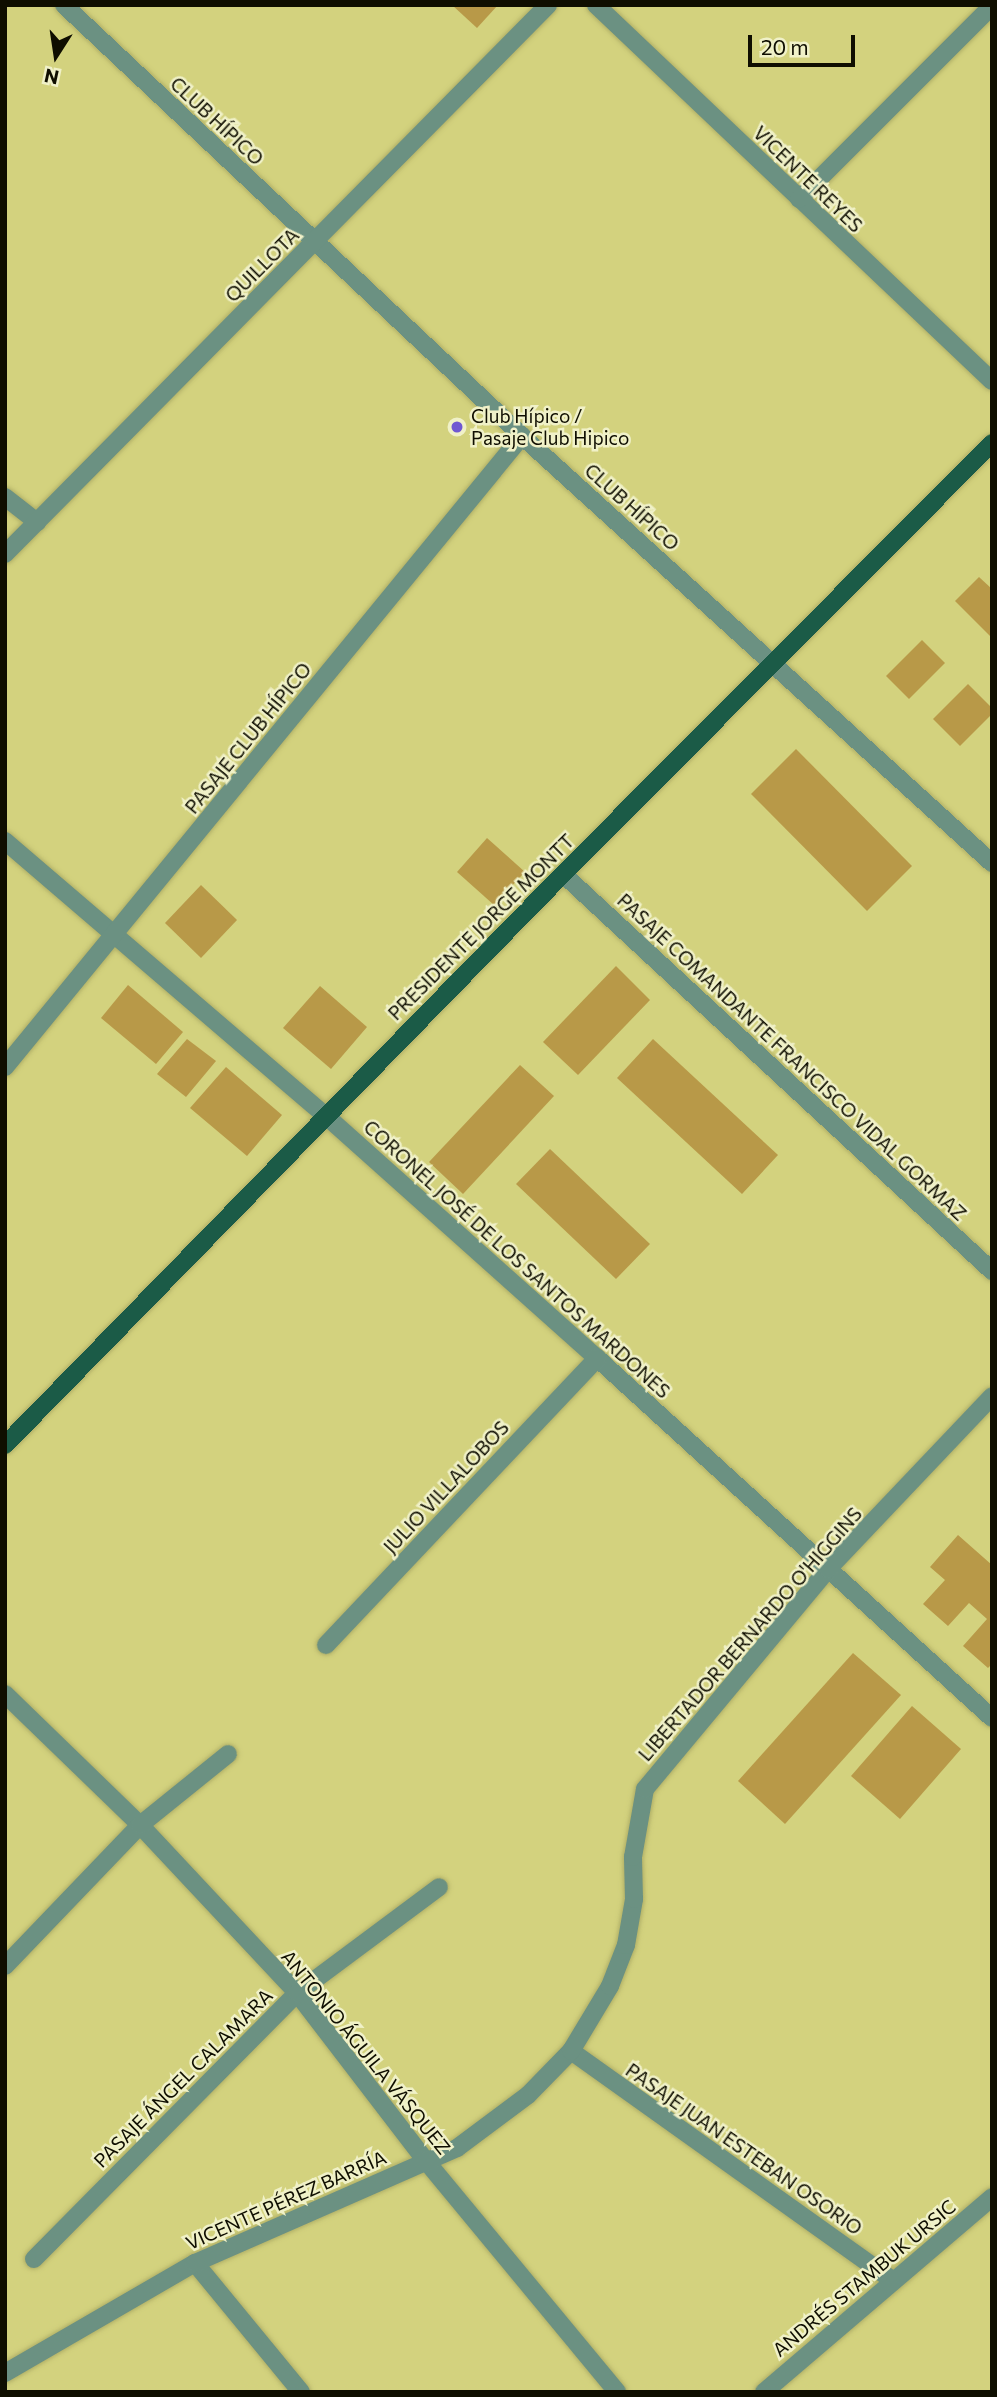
<!DOCTYPE html>
<html>
<head>
<meta charset="utf-8">
<style>
  body { margin:0 }
  #map { position:relative; width:997px; height:2397px; overflow:hidden; background:#d3d27e; font-family:Commissioner,sans-serif }
  div>[style] { position:absolute }
  .building>* { inset:0; background:#b89948 }
  .roads { filter:drop-shadow(0 0 2px #b0af67) drop-shadow(0 0 2px #b0af67) }
  .minor>* { height:18px; margin:-9px; padding:0 9px; transform-origin:9px; border-radius:9px; background:#6b9182 }
  .major>* { height:18px; margin:-9px; padding:0 9px; transform-origin:9px; border-radius:9px; background:#1b5b47 }
  .dots>* { width:19px; height:19px; translate:-50% -50%; box-sizing:border-box; border:4px solid #f0f1c8; border-radius:50% }
  span { translate:-50% -50%; white-space:nowrap; text-align:center; line-height:1.15; -webkit-text-stroke:5px #f0f1c8; paint-order:stroke }
  .street-label { font-size:19px; color:#0f0e00 }
  .poi-label { font-size:19px; color:#0f0e00 }
  .left { translate:0 -50%; text-align:left }
  .frame { position:absolute; inset:0; border:7px solid #0f0e00; pointer-events:none }
  .north { position:absolute; left:21px; top:21px; width:70px; height:70px; -webkit-text-stroke:5px #f0f1c8; paint-order:stroke; rotate:192deg; font-size:19px; font-weight:700; line-height:28px; text-align:center; color:#0f0e00 }
  .north::after { content:''; display:block; margin:auto; width:24px; height:32px; background:#0f0e00; clip-path:polygon(50% 0,100% 100%,50% 72%,0 100%) }
  .scale { position:absolute; left:748px; top:35px; width:107px; height:32px; box-sizing:border-box; border:4px solid #0f0e00; border-top:0; padding-left:9px; font-size:21px; line-height:24px; white-space:nowrap; color:#0f0e00; -webkit-text-stroke:5px #f0f1c8; paint-order:stroke }
</style>
</head>
<body>
<div id="map">
  <div class="building">
    <i style="clip-path:polygon(452px 5px,498px 5px,477px 28px)"></i>
    <i style="clip-path:polygon(979px 577px,992px 589px,992px 638px,955px 601px)"></i>
    <i style="clip-path:polygon(922px 640px,945px 663px,909px 699px,886px 676px)"></i>
    <i style="clip-path:polygon(968px 684px,992px 708px,992px 714px,960px 746px,933px 719px)"></i>
    <i style="clip-path:polygon(796px 749px,912px 866px,867px 911px,751px 794px)"></i>
    <i style="clip-path:polygon(487px 838px,525px 872px,494px 905px,457px 872px)"></i>
    <i style="clip-path:polygon(201px 885px,237px 920px,201px 958px,165px 923px)"></i>
    <i style="clip-path:polygon(616px 966px,650px 1000px,578px 1075px,543px 1042px)"></i>
    <i style="clip-path:polygon(128px 985px,183px 1032px,156px 1064px,101px 1018px)"></i>
    <i style="clip-path:polygon(320px 986px,367px 1027px,331px 1069px,283px 1028px)"></i>
    <i style="clip-path:polygon(187px 1039px,216px 1061px,186px 1097px,157px 1074px)"></i>
    <i style="clip-path:polygon(653px 1039px,778px 1155px,742px 1194px,617px 1078px)"></i>
    <i style="clip-path:polygon(520px 1065px,554px 1096px,463px 1194px,429px 1162px)"></i>
    <i style="clip-path:polygon(226px 1067px,282px 1115px,247px 1156px,190px 1108px)"></i>
    <i style="clip-path:polygon(550px 1149px,650px 1244px,616px 1279px,516px 1184px)"></i>
    <i style="clip-path:polygon(958px 1535px,992px 1565px,992px 1664px,988px 1668px,963px 1646px,987px 1619px,969px 1603px,948px 1626px,923px 1604px,945px 1580px,930px 1567px)"></i>
    <i style="clip-path:polygon(853px 1653px,901px 1695px,785px 1824px,738px 1781px)"></i>
    <i style="clip-path:polygon(912px 1706px,961px 1749px,900px 1819px,851px 1776px)"></i>
  </div>
  <div class="roads">
    <div class="minor">
      <i style="left:64px;top:5px;width:629px;rotate:43.26deg"></i>
      <i style="left:522px;top:436px;width:635px;rotate:42.26deg"></i>
      <i style="left:596px;top:5px;width:546px;rotate:43.52deg"></i>
      <i style="left:799px;top:199px;width:273px;rotate:-45deg"></i>
      <i style="left:5px;top:497px;width:41px;rotate:38deg"></i>
      <i style="left:5px;top:554px;width:772px;rotate:-45.31deg"></i>
      <i style="left:5px;top:841px;width:421px;rotate:40.6deg"></i>
      <i style="left:325px;top:1115px;width:365px;rotate:41.8deg"></i>
      <i style="left:597px;top:1358px;width:534px;rotate:42.35deg"></i>
      <i style="left:563px;top:874px;width:585px;rotate:42.78deg"></i>
      <i style="left:5px;top:1067px;width:816px;rotate:-50.67deg"></i>
      <i style="left:326px;top:1645px;width:395px;rotate:-46.6deg"></i>
      <i style="left:5px;top:1694px;width:188px;rotate:44.1deg"></i>
      <i style="left:140px;top:1825px;width:230px;rotate:46.9deg"></i>
      <i style="left:297px;top:1993px;width:212px;rotate:52.5deg"></i>
      <i style="left:426px;top:2161px;width:300px;rotate:50.4deg"></i>
      <i style="left:5px;top:1966px;width:195px;rotate:-46.2deg"></i>
      <i style="left:140px;top:1825px;width:113px;rotate:-38.9deg"></i>
      <i style="left:571px;top:2051px;width:396px;rotate:35.5deg"></i>
      <i style="left:34px;top:2259px;width:374px;rotate:-45.3deg"></i>
      <i style="left:297px;top:1993px;width:177px;rotate:-36.7deg"></i>
      <i style="left:195px;top:2263px;width:167px;rotate:50.6deg"></i>
      <i style="left:5px;top:2373px;width:220px;rotate:-30.1deg"></i>
      <i style="left:195px;top:2263px;width:286px;rotate:-23.7deg"></i>
      <i style="left:457px;top:2148px;width:89px;rotate:-36.7deg"></i>
      <i style="left:528px;top:2095px;width:62px;rotate:-45.7deg"></i>
      <i style="left:571px;top:2051px;width:76px;rotate:-59deg"></i>
      <i style="left:610px;top:1986px;width:44px;rotate:-68.7deg"></i>
      <i style="left:626px;top:1945px;width:47px;rotate:-80.1deg"></i>
      <i style="left:634px;top:1899px;width:42px;rotate:-91.4deg"></i>
      <i style="left:633px;top:1857px;width:69px;rotate:-80deg"></i>
      <i style="left:645px;top:1789px;width:286px;rotate:-50.2deg"></i>
      <i style="left:828px;top:1569px;width:238px;rotate:-46.5deg"></i>
      <i style="left:764px;top:2392px;width:300px;rotate:-40.5deg"></i>
    </div>
    <div class="major">
      <i style="left:5px;top:1445px;width:798px;rotate:-45.66deg"></i>
      <i style="left:563px;top:874px;width:608px;rotate:-45.13deg"></i>
    </div>
  </div>
  <div class="dots">
    <i style="left:457px;top:427px;background:#7058d2"></i>
  </div>
  <div class="street-label">
    <span style="left:217px;top:121px;rotate:43deg">CLUB HÍPICO</span>
    <span style="left:808px;top:179px;rotate:44deg">VICENTE REYES</span>
    <span style="left:262px;top:265px;rotate:-45deg">QUILLOTA</span>
    <span style="left:632px;top:507px;rotate:42deg">CLUB HÍPICO</span>
    <span style="left:248px;top:738px;rotate:-51deg">PASAJE CLUB HÍPICO</span>
    <span style="left:481px;top:927px;rotate:-45deg">PRESIDENTE JORGE MONTT</span>
    <span style="left:792px;top:1057px;rotate:43deg">PASAJE COMANDANTE FRANCISCO VIDAL GORMAZ</span>
    <span style="left:517px;top:1259px;rotate:42deg">CORONEL JOSÉ DE LOS SANTOS MARDONES</span>
    <span style="left:446px;top:1487px;rotate:-47deg">JULIO VILLALOBOS</span>
    <span style="left:750px;top:1634px;rotate:-49deg">LIBERTADOR BERNARDO O'HIGGINS</span>
    <span style="left:366px;top:2052px;rotate:51deg">ANTONIO ÁGUILA VÁSQUEZ</span>
    <span style="left:183px;top:2078px;rotate:-45deg">PASAJE ÁNGEL CALAMARA</span>
    <span style="left:744px;top:2149px;rotate:35deg">PASAJE JUAN ESTEBAN OSORIO</span>
    <span style="left:286px;top:2200px;rotate:-24deg">VICENTE PÉREZ BARRÍA</span>
    <span style="left:864px;top:2278px;rotate:-40deg">ANDRÉS STAMBUK URSIC</span>
  </div>
  <div class="poi-label">
    <span class="left" style="left:471px;top:427px">Club Hípico /<br>Pasaje Club Hipico</span>
  </div>
  <div class="frame"></div>
  <div class="north">N</div>
  <div class="scale">20 m</div>
</div>
</body>
</html>
